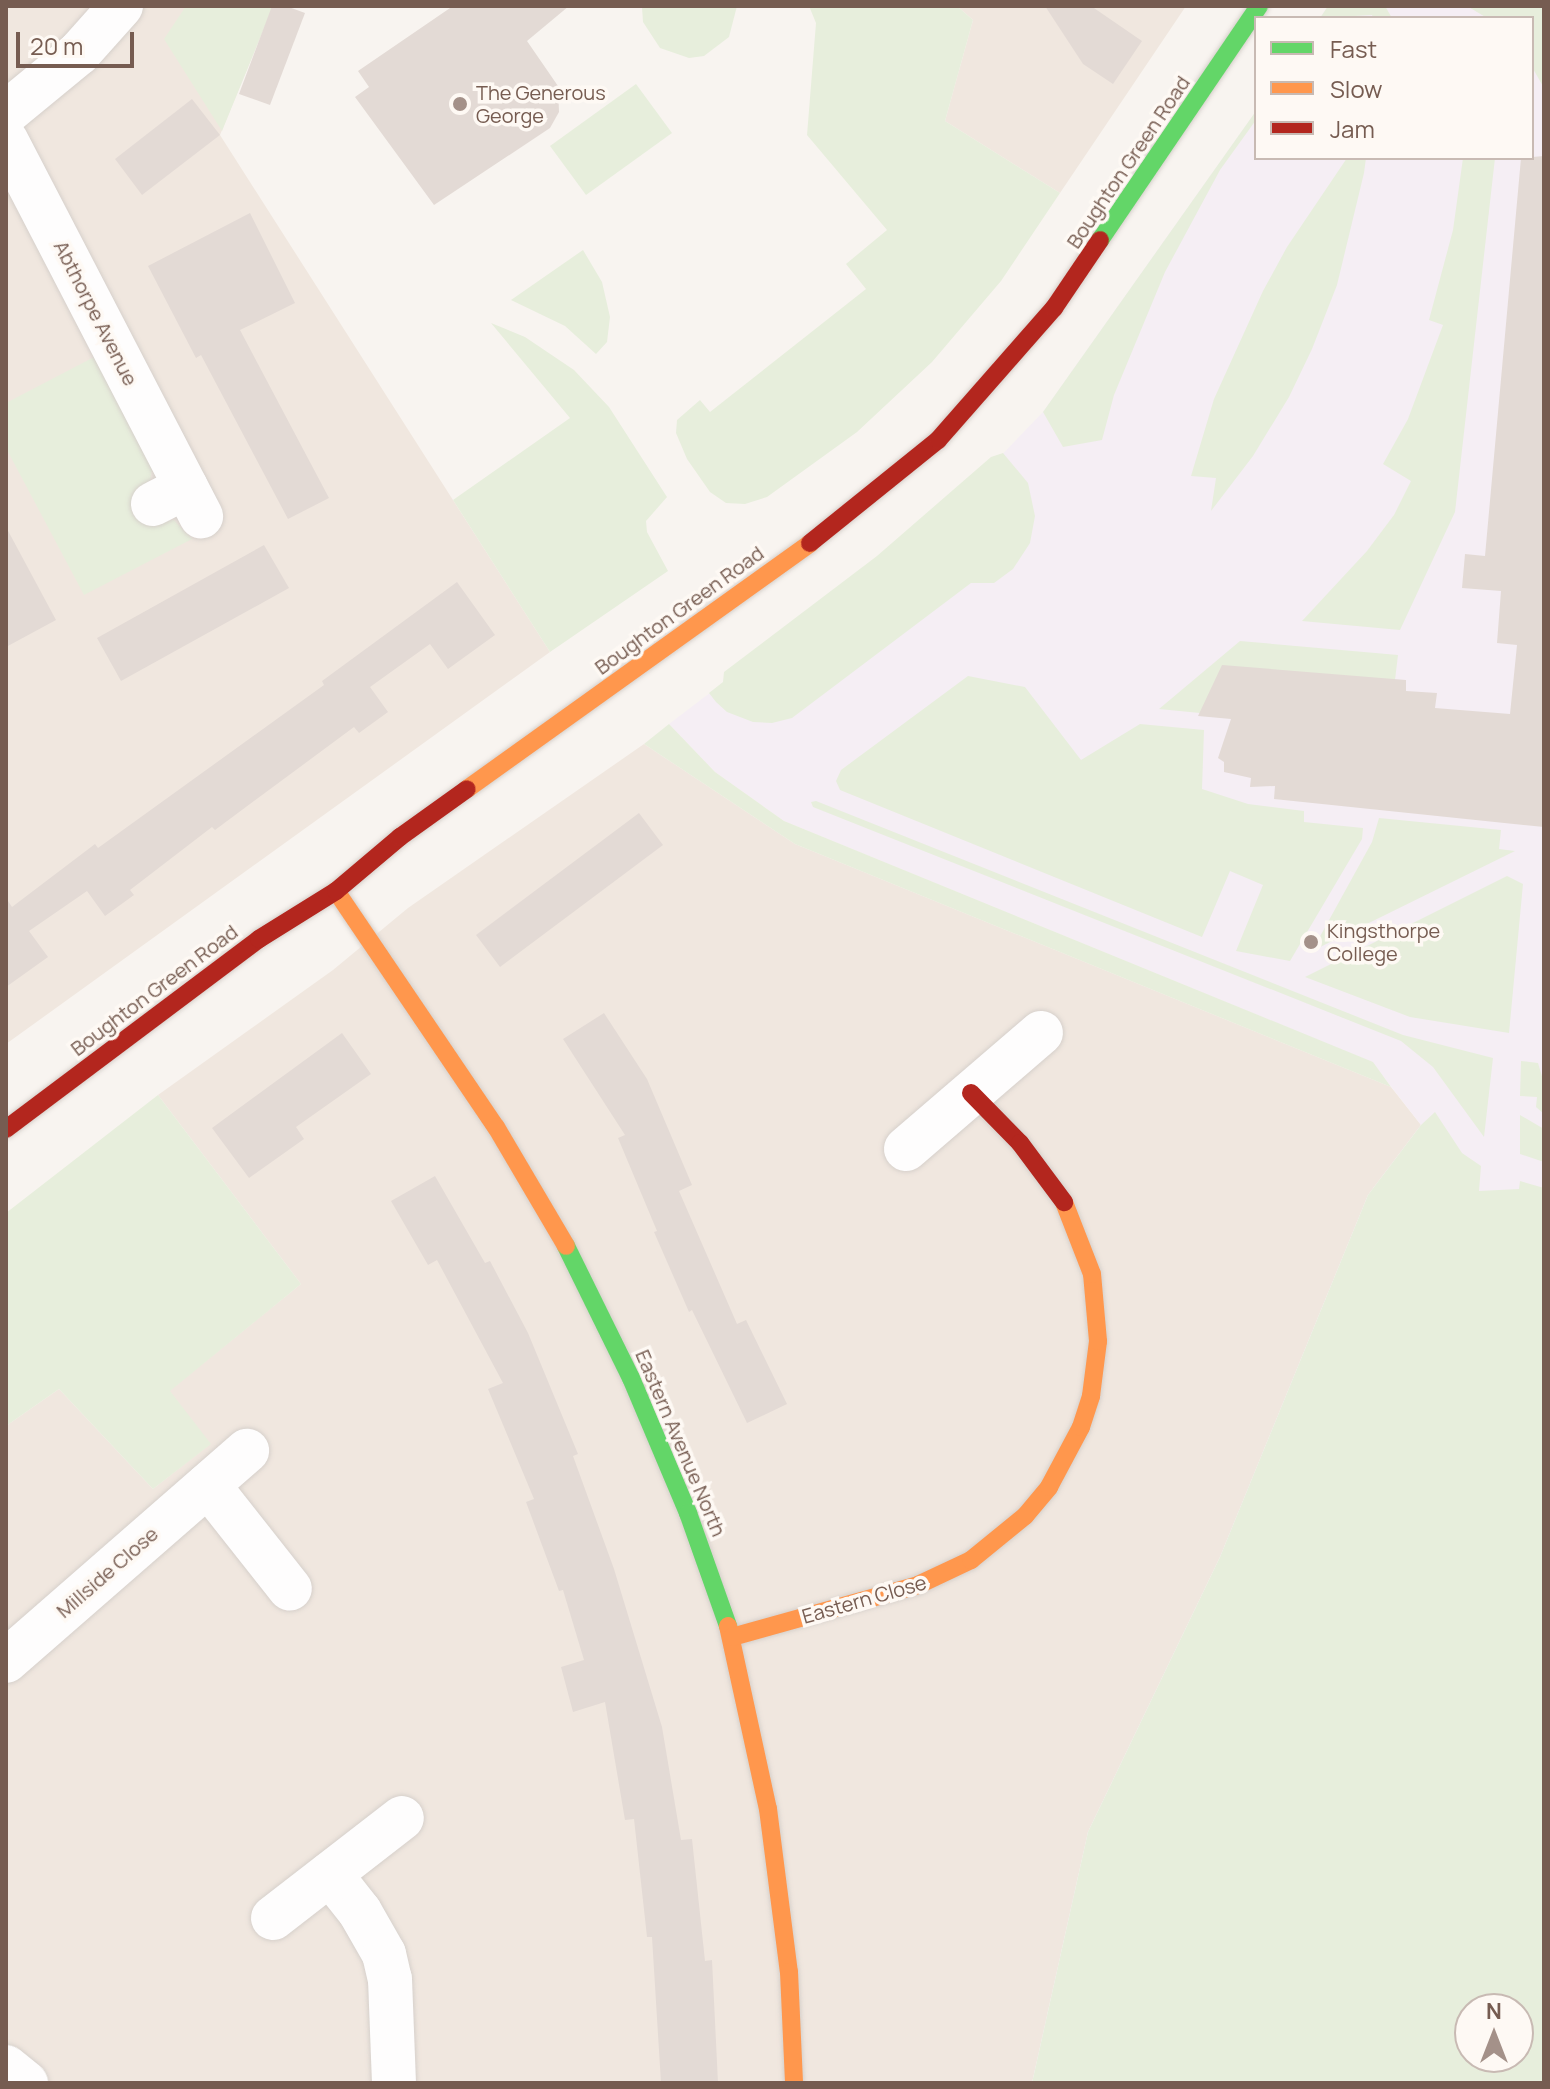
<!DOCTYPE html>
<html>
<head>
<meta charset="utf-8">
<style>
  body { margin:0 }
  #map { position:relative; width:1550px; height:2089px; overflow:hidden; background:#f8f4f0; font-family:Manrope,sans-serif }
  div>[style] { position:absolute }
  .residential>* { inset:0; background:#f0e7df }
  .education>* { inset:0; background:#f5eef4 }
  .green>* { inset:0; background:#e7eedc }
  .building>* { inset:0; background:#e3dad5 }
  .roads { filter:drop-shadow(0 0 2px #d6d0cb) drop-shadow(0 0 2px #d6d0cb) }
  .street>* { height:44px; margin:-22px; padding:0 22px; transform-origin:22px; border-radius:22px; background:#fefdfd }
  .fast>* { height:18px; margin:-9px; padding:0 9px; transform-origin:9px; border-radius:9px; background:#63d668 }
  .slow>* { height:18px; margin:-9px; padding:0 9px; transform-origin:9px; border-radius:9px; background:#ff974d }
  .jam>* { height:18px; margin:-9px; padding:0 9px; transform-origin:9px; border-radius:9px; background:#b3261e }
  .dots>* { width:22px; height:22px; translate:-50% -50%; box-sizing:border-box; border:4px solid #fef9f4; border-radius:50% }
  span { translate:-50% -50%; white-space:nowrap; text-align:center; line-height:1.15; -webkit-text-stroke:7px #fef9f4; paint-order:stroke }
  .poi-label { font-size:20px; color:#765c51 }
  .left { translate:0 -50%; text-align:left }
  .street-label { font-size:20px; color:#765c51 }
  .frame { position:absolute; inset:0; border:8px solid #765c51; pointer-events:none }
  .legend { position:absolute; left:1254px; top:16px; width:280px; height:144px; box-sizing:border-box; background:#fef9f4; border:2px solid #c8bab3; margin:0; padding:10px 14px; list-style:none; font-size:24px; color:#765c51 }
  .legend li { display:flex; align-items:center; gap:16px; height:40px }
  .legend b { width:40px; border:2px solid #c8bab3 }
  .north { position:absolute; left:1454px; top:1993px; width:80px; height:80px; box-sizing:border-box; background:#fef9f4; border:2px solid #c8bab3; border-radius:50%; rotate:0deg; font-size:22px; font-weight:700; line-height:32px; text-align:center; color:#765c51 }
  .north::after { content:''; display:block; margin:auto; width:28px; height:36px; background:#a49189; clip-path:polygon(50% 0,100% 100%,50% 72%,0 100%) }
  .scale { position:absolute; left:16px; top:32px; width:118px; height:36px; box-sizing:border-box; border:4px solid #765c51; border-top:0; padding-left:10px; font-size:24px; line-height:28px; white-space:nowrap; color:#765c51; -webkit-text-stroke:6px #fef9f4; paint-order:stroke }
</style>
</head>
<body>
<div id="map">
  <div class="residential">
    <i style="clip-path:polygon(6px 6px,273px 6px,220px 135px,550px 652px,6px 1044px)"></i>
    <i style="clip-path:polygon(957px 6px,1186px 6px,1060px 193px,945px 121px,973px 20px)"></i>
    <i style="clip-path:polygon(644px 744px,795px 844px,1391px 1087px,1421px 1125px,1368px 1195px,1220px 1557px,1088px 1832px,1032px 2083px,6px 2083px,6px 1426px,59px 1389px,153px 1489px,210px 1444px,169px 1391px,301px 1284px,158px 1095px,333px 970px,408px 908px)"></i>
  </div>
  <div class="education">
    <i style="clip-path:polygon(evenodd,1328px 6px,1544px 8px,1544px 2083px,1032px 2083px,1088px 1832px,1220px 1557px,1368px 1195px,1421px 1125px,1372px 1062px,784px 821px,715px 772px,669px 724px,883px 561px,969px 489px,1043px 412px,1256px 111px,1256px 158px,1532px 158px,1532px 18px,1320px 18px,1328px 6px,1470px 2009px,1518px 2009px,1518px 2057px,1470px 2057px,1470px 2009px)"></i>
  </div>
  <div class="green">
    <i style="clip-path:polygon(186px 6px,273px 6px,222px 131px,164px 39px)"></i>
    <i style="clip-path:polygon(737px 6px,729px 37px,704px 56px,689px 58px,660px 48px,643px 22px,642px 7px)"></i>
    <i style="clip-path:polygon(809px 6px,957px 6px,973px 20px,945px 121px,1060px 193px,1001px 281px,932px 362px,857px 432px,767px 497px,745px 504px,726px 503px,710px 492px,687px 459px,676px 433px,677px 420px,700px 400px,710px 412px,866px 289px,846px 264px,887px 230px,807px 135px,816px 23px)"></i>
    <i style="clip-path:polygon(1328px 6px,1385px 6px,1392px 18px,1373px 18px,1372px 15px,1320px 18px)"></i>
    <i style="clip-path:polygon(1467px 6px,1544px 8px,1544px 88px,1532px 67px,1532px 18px,1487px 18px)"></i>
    <i style="clip-path:polygon(636px 84px,672px 133px,586px 195px,550px 146px)"></i>
    <i style="clip-path:polygon(1256px 111px,1256px 120px,1220px 170px,1165px 272px,1114px 395px,1102px 440px,1063px 447px,1043px 412px)"></i>
    <i style="clip-path:polygon(1347px 158px,1366px 158px,1364px 173px,1337px 285px,1312px 349px,1289px 397px,1253px 456px,1211px 511px,1216px 478px,1191px 476px,1214px 399px,1263px 291px,1287px 247px)"></i>
    <i style="clip-path:polygon(1463px 158px,1495px 158px,1455px 512px,1400px 630px,1302px 621px,1367px 551px,1394px 515px,1411px 481px,1383px 464px,1408px 419px,1443px 325px,1429px 320px,1453px 230px)"></i>
    <i style="clip-path:polygon(583px 250px,602px 282px,610px 317px,607px 342px,596px 354px,565px 326px,511px 300px)"></i>
    <i style="clip-path:polygon(491px 323px,525px 337px,574px 370px,609px 407px,667px 497px,646px 521px,647px 532px,668px 571px,550px 652px,453px 500px,570px 418px)"></i>
    <i style="clip-path:polygon(96px 356px,153px 466px,149px 484px,132px 500px,142px 519px,174px 520px,192px 539px,84px 595px,6px 448px,6px 403px)"></i>
    <i style="clip-path:polygon(1003px 453px,1028px 483px,1035px 516px,1030px 543px,1013px 569px,994px 583px,971px 583px,792px 718px,772px 723px,753px 722px,727px 712px,716px 702px,709px 693px,723px 682px,724px 672px,877px 556px,991px 457px)"></i>
    <i style="clip-path:polygon(1240px 641px,1398px 655px,1395px 680px,1200px 713px,1159px 709px)"></i>
    <i style="clip-path:polygon(968px 676px,1025px 687px,1081px 760px,1140px 724px,1204px 730px,1202px 789px,1248px 804px,1304px 811px,1304px 822px,1363px 828px,1362px 839px,1290px 961px,1236px 951px,1263px 885px,1230px 871px,1202px 937px,840px 790px,836px 781px,841px 770px)"></i>
    <i style="clip-path:polygon(669px 724px,715px 772px,784px 821px,1373px 1062px,1391px 1087px,795px 844px,644px 744px)"></i>
    <i style="clip-path:polygon(816px 801px,1403px 1035px,1493px 1058px,1484px 1137px,1433px 1067px,1401px 1041px,813px 807px,811px 802px)"></i>
    <i style="clip-path:polygon(1379px 818px,1501px 830px,1499px 849px,1515px 851px,1312px 951px,1372px 842px)"></i>
    <i style="clip-path:polygon(1507px 876px,1523px 884px,1509px 1033px,1410px 1017px,1305px 977px)"></i>
    <i style="clip-path:polygon(1521px 1061px,1538px 1063px,1544px 1083px,1544px 1114px,1536px 1107px,1537px 1097px,1520px 1096px)"></i>
    <i style="clip-path:polygon(158px 1095px,301px 1284px,170px 1391px,211px 1444px,153px 1489px,59px 1389px,6px 1426px,6px 1213px)"></i>
    <i style="clip-path:polygon(evenodd,1435px 1112px,1462px 1153px,1481px 1166px,1479px 1191px,1519px 1189px,1520px 1181px,1544px 1188px,1544px 2083px,1032px 2083px,1088px 1832px,1220px 1557px,1368px 1195px,1421px 1125px,1435px 1112px,1470px 2009px,1518px 2009px,1518px 2057px,1470px 2057px,1470px 2009px)"></i>
    <i style="clip-path:polygon(1520px 1115px,1544px 1129px,1544px 1162px,1520px 1154px)"></i>
  </div>
  <div class="building">
    <i style="clip-path:polygon(272px 6px,286px 6px,305px 13px,270px 105px,239px 94px)"></i>
    <i style="clip-path:polygon(453px 6px,569px 6px,527px 41px,558px 86px,559px 112px,550px 128px,434px 205px,355px 97px,369px 87px,358px 71px)"></i>
    <i style="clip-path:polygon(1045px 6px,1091px 6px,1142px 41px,1113px 84px,1083px 64px)"></i>
    <i style="clip-path:polygon(192px 99px,220px 135px,142px 195px,115px 159px)"></i>
    <i style="clip-path:polygon(1544px 156px,1544px 827px,1274px 799px,1275px 786px,1250px 787px,1251px 778px,1224px 772px,1224px 762px,1218px 758px,1231px 719px,1198px 716px,1222px 665px,1406px 680px,1406px 691px,1437px 693px,1435px 708px,1510px 714px,1517px 645px,1497px 643px,1501px 591px,1462px 588px,1465px 554px,1485px 556px,1521px 158px)"></i>
    <i style="clip-path:polygon(250px 213px,295px 303px,240px 330px,329px 498px,288px 519px,201px 355px,196px 358px,148px 266px)"></i>
    <i style="clip-path:polygon(6px 527px,56px 620px,6px 647px)"></i>
    <i style="clip-path:polygon(264px 545px,289px 588px,121px 681px,97px 638px)"></i>
    <i style="clip-path:polygon(457px 582px,495px 635px,448px 669px,430px 644px,370px 687px,388px 712px,359px 733px,354px 727px,215px 830px,212px 827px,130px 890px,134px 895px,105px 916px,87px 891px,29px 931px,48px 957px,6px 987px,6px 898px,12px 907px,95px 844px,98px 848px,324px 685px,322px 681px)"></i>
    <i style="clip-path:polygon(639px 813px,663px 845px,500px 967px,476px 935px)"></i>
    <i style="clip-path:polygon(604px 1013px,647px 1079px,692px 1185px,679px 1191px,737px 1324px,746px 1320px,787px 1404px,747px 1423px,692px 1310px,689px 1312px,654px 1232px,657px 1231px,618px 1138px,625px 1135px,563px 1039px)"></i>
    <i style="clip-path:polygon(342px 1033px,371px 1074px,296px 1127px,304px 1139px,249px 1178px,212px 1128px)"></i>
    <i style="clip-path:polygon(435px 1176px,485px 1263px,490px 1261px,528px 1333px,578px 1454px,573px 1456px,614px 1569px,662px 1727px,681px 1840px,692px 1839px,705px 1961px,712px 1960px,718px 2083px,661px 2083px,652px 1937px,647px 1937px,634px 1819px,625px 1820px,605px 1702px,573px 1712px,561px 1667px,584px 1660px,563px 1590px,559px 1591px,526px 1502px,534px 1499px,488px 1389px,503px 1383px,437px 1260px,428px 1265px,391px 1201px)"></i>
  </div>
  <div class="roads">
    <div class="street">
      <i style="left:6px;top:113px;width:94px;rotate:-39.4deg"></i>
      <i style="left:79px;top:53px;width:63px;rotate:-48.2deg"></i>
      <i style="left:6px;top:140px;width:424px;rotate:62.6deg"></i>
      <i style="left:153px;top:504px;width:37px;rotate:-27deg"></i>
      <i style="left:906px;top:1149px;width:178px;rotate:-40.7deg"></i>
      <i style="left:208px;top:1485px;width:132px;rotate:51.7deg"></i>
      <i style="left:6px;top:1661px;width:320px;rotate:-41.1deg"></i>
      <i style="left:330px;top:1874px;width:48px;rotate:51.7deg"></i>
      <i style="left:360px;top:1912px;width:48px;rotate:60.3deg"></i>
      <i style="left:384px;top:1954px;width:26px;rotate:77deg"></i>
      <i style="left:390px;top:1979px;width:104px;rotate:87.8deg"></i>
      <i style="left:273px;top:1918px;width:163px;rotate:-37.8deg"></i>
      <i style="left:6px;top:2067px;width:26px;rotate:39deg"></i>
    </div>
    <div class="fast">
      <i style="left:1100px;top:240px;width:283px;rotate:-55.8deg"></i>
      <i style="left:566px;top:1246px;width:147px;rotate:63.8deg"></i>
      <i style="left:631px;top:1378px;width:147px;rotate:67.1deg"></i>
      <i style="left:688px;top:1513px;width:120px;rotate:70.5deg"></i>
    </div>
    <div class="slow">
      <i style="left:467px;top:789px;width:422px;rotate:-35.6deg"></i>
      <i style="left:336px;top:891px;width:285px;rotate:55.9deg"></i>
      <i style="left:496px;top:1127px;width:138px;rotate:59.5deg"></i>
      <i style="left:728px;top:1626px;width:187px;rotate:77.7deg"></i>
      <i style="left:768px;top:1809px;width:164px;rotate:82.7deg"></i>
      <i style="left:789px;top:1972px;width:111px;rotate:87.4deg"></i>
      <i style="left:732px;top:1637px;width:193px;rotate:-15.6deg"></i>
      <i style="left:918px;top:1585px;width:59px;rotate:-25.3deg"></i>
      <i style="left:971px;top:1560px;width:70px;rotate:-39.2deg"></i>
      <i style="left:1025px;top:1516px;width:38px;rotate:-50deg"></i>
      <i style="left:1049px;top:1487px;width:68px;rotate:-61.9deg"></i>
      <i style="left:1081px;top:1427px;width:33px;rotate:-72deg"></i>
      <i style="left:1091px;top:1396px;width:55px;rotate:-82.7deg"></i>
      <i style="left:1098px;top:1341px;width:67px;rotate:-95.1deg"></i>
      <i style="left:1092px;top:1274px;width:77px;rotate:-111.3deg"></i>
    </div>
    <div class="jam">
      <i style="left:810px;top:543px;width:164px;rotate:-38.8deg"></i>
      <i style="left:938px;top:440px;width:176px;rotate:-48.7deg"></i>
      <i style="left:1054px;top:308px;width:82px;rotate:-55.9deg"></i>
      <i style="left:971px;top:1093px;width:70px;rotate:45.6deg"></i>
      <i style="left:1020px;top:1143px;width:74px;rotate:53.3deg"></i>
      <i style="left:6px;top:1129px;width:316px;rotate:-36.9deg"></i>
      <i style="left:259px;top:939px;width:91px;rotate:-31.9deg"></i>
      <i style="left:336px;top:891px;width:84px;rotate:-40.2deg"></i>
      <i style="left:400px;top:837px;width:82px;rotate:-35.6deg"></i>
    </div>
  </div>
  <div class="dots">
    <i style="left:460px;top:104px;background:#a49189"></i>
    <i style="left:1311px;top:942px;background:#a49189"></i>
  </div>
  <div class="poi-label">
    <span class="left" style="left:476px;top:104px">The Generous<br>George</span>
    <span class="left" style="left:1327px;top:942px">Kingsthorpe<br>College</span>
  </div>
  <div class="street-label">
    <span style="left:1128px;top:162px;rotate:-56deg">Boughton Green Road</span>
    <span style="left:96px;top:313px;rotate:63deg">Abthorpe Avenue</span>
    <span style="left:679px;top:610px;rotate:-36deg">Boughton Green Road</span>
    <span style="left:154px;top:990px;rotate:-37deg">Boughton Green Road</span>
    <span style="left:681px;top:1443px;rotate:67deg">Eastern Avenue North</span>
    <span style="left:107px;top:1572px;rotate:-41deg">Millside Close</span>
    <span style="left:864px;top:1599px;rotate:-16deg">Eastern Close</span>
  </div>
  <div class="frame"></div>
  <ul class="legend">
  <li><b style="height:10px;background:#63d668"></b>Fast</li>
  <li><b style="height:10px;background:#ff974d"></b>Slow</li>
  <li><b style="height:10px;background:#b3261e"></b>Jam</li>
  </ul>
  <div class="north">N</div>
  <div class="scale">20 m</div>
</div>
</body>
</html>
